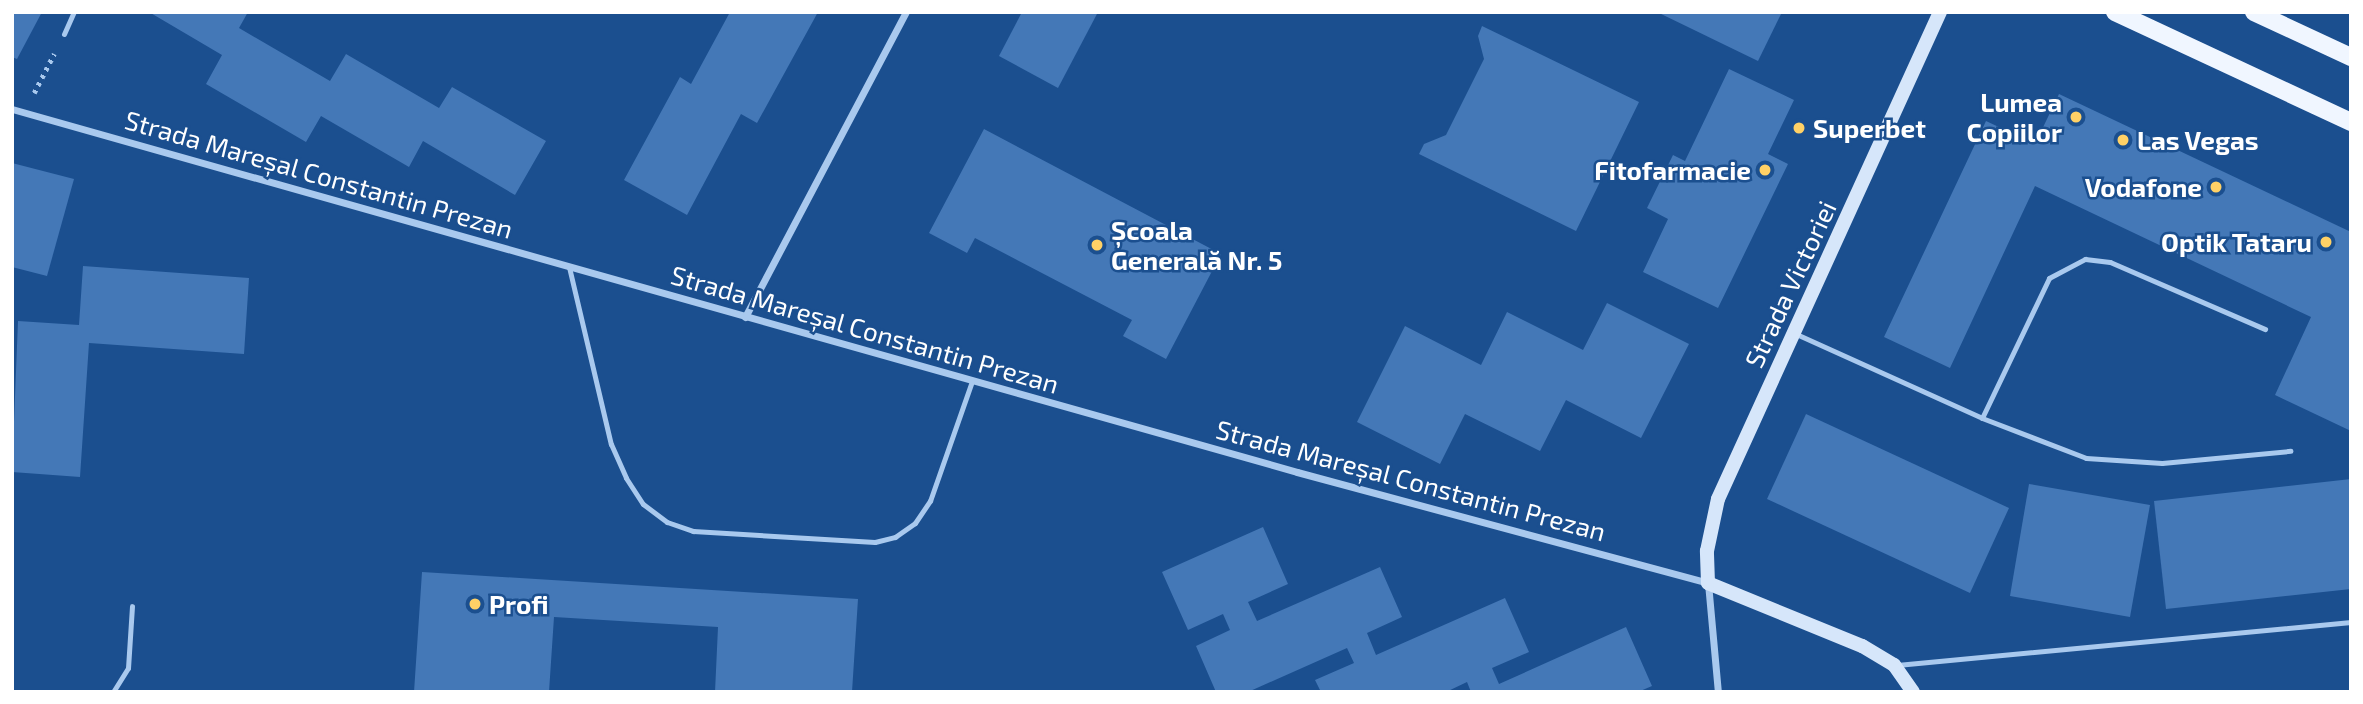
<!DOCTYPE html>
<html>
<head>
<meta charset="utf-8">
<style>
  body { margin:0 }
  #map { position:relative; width:2363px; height:704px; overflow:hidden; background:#1b4f8f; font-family:"Exo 2",sans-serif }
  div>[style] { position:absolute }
  .building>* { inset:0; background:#4478b7 }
  .path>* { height:4.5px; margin-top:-2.25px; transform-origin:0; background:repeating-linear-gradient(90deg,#a9c9ee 0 3.5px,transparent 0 8.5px) }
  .lane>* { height:5px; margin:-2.5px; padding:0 2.5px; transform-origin:2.5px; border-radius:2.5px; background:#a9c9ee }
  .street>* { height:7px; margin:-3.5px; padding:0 3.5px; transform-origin:3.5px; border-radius:3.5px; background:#a9c9ee }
  .secondary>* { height:14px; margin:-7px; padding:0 7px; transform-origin:7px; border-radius:7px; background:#d6e6fa }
  .primary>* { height:18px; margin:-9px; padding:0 9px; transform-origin:9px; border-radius:9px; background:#f0f6ff }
  .dots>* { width:19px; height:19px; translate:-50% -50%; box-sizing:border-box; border:4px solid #1b4f8f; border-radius:50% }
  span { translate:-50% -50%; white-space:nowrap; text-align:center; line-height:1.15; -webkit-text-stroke:5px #1b4f8f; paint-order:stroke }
  .poi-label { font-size:26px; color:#fff; font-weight:700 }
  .right { translate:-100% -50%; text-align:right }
  .left { translate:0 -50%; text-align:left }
  .street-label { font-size:26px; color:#fff }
  .frame { position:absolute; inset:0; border:14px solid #fff; pointer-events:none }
</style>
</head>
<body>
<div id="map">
  <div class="building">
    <i style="clip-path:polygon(12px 12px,42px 12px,17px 59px,12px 57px)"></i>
    <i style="clip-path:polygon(149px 12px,248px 12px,239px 28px,330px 81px,346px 54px,439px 108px,452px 87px,546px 141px,515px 195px,423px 141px,409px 167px,321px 116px,306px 142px,206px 84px,222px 55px)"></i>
    <i style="clip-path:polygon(730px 12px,818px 12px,757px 123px,741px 114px,687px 215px,624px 180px,680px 77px,691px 84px)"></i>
    <i style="clip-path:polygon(1022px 12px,1098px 12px,1058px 88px,999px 56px)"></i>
    <i style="clip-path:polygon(1657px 12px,1782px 12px,1758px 61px)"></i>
    <i style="clip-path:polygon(1482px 26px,1639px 102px,1576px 231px,1419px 154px,1424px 144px,1446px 135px,1484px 59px,1478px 36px)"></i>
    <i style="clip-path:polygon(1729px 69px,1794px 100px,1768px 154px,1788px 164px,1718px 308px,1643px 272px,1668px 219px,1647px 208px,1673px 155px,1685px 161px)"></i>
    <i style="clip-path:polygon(2059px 94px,2351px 232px,2351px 431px,2275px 395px,2311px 317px,2035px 186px,1950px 368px,1884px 337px,1986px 121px,2035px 144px)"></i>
    <i style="clip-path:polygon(984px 129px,1221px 254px,1166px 359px,1123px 336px,1132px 320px,975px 238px,967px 253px,929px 233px)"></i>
    <i style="clip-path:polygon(12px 163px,74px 179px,47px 276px,12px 267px)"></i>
    <i style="clip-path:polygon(83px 266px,249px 278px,244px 354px,89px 343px,80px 477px,12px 472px,18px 321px,79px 325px)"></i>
    <i style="clip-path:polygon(1607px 303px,1689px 344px,1641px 438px,1566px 400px,1540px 451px,1465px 414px,1440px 464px,1357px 422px,1405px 326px,1481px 365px,1507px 312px,1583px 350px)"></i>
    <i style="clip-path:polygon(1806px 414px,2009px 508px,1970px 593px,1767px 499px)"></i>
    <i style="clip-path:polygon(2351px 479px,2351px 589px,2166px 609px,2154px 501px)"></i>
    <i style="clip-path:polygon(2029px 484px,2150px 505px,2130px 617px,2010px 596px)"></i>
    <i style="clip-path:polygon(1263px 527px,1288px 584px,1248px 602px,1257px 621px,1380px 567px,1402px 617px,1367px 633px,1376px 655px,1505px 598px,1529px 652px,1492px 668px,1499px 684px,1626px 627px,1652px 686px,1638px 692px,1471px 692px,1467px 682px,1446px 692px,1321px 692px,1315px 680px,1354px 663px,1347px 648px,1248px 692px,1216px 692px,1196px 646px,1230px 630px,1223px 614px,1188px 630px,1162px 572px)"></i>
    <i style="clip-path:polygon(422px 572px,858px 599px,852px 692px,715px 692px,718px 627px,554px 617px,549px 692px,414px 692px)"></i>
  </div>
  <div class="path">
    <i style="left:34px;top:93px;width:44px;rotate:-62.9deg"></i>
  </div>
  <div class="lane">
    <i style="left:64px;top:34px;width:24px;rotate:-66deg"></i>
    <i style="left:569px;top:267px;width:182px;rotate:76.7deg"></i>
    <i style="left:611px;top:444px;width:37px;rotate:66deg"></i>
    <i style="left:626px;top:478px;width:31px;rotate:57deg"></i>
    <i style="left:643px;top:504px;width:30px;rotate:37deg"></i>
    <i style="left:667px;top:522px;width:28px;rotate:19deg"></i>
    <i style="left:693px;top:531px;width:182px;rotate:3.5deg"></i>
    <i style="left:875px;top:542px;width:21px;rotate:-14deg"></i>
    <i style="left:895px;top:537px;width:24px;rotate:-35deg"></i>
    <i style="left:915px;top:523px;width:27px;rotate:-56deg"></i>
    <i style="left:930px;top:501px;width:127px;rotate:-70.7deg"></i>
    <i style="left:1794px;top:333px;width:206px;rotate:24.3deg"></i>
    <i style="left:1982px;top:418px;width:111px;rotate:21deg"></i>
    <i style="left:2086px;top:458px;width:76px;rotate:3.8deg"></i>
    <i style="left:2162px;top:463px;width:129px;rotate:-5.4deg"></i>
    <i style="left:1982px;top:418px;width:155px;rotate:-64.4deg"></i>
    <i style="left:2049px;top:278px;width:41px;rotate:-27.8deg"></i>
    <i style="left:2085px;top:259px;width:25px;rotate:7deg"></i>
    <i style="left:2110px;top:262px;width:169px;rotate:23.4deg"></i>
    <i style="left:1897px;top:665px;width:456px;rotate:-5.4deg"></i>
    <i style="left:113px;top:692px;width:28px;rotate:-58deg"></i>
    <i style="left:128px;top:668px;width:62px;rotate:-86.3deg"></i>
  </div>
  <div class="street">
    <i style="left:12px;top:109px;width:1335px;rotate:15.77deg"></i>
    <i style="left:1297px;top:472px;width:426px;rotate:15.1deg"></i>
    <i style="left:1708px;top:583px;width:109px;rotate:84.8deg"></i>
    <i style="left:745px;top:317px;width:345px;rotate:-62.2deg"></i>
  </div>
  <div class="secondary">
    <i style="left:1913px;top:692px;width:33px;rotate:-125deg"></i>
    <i style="left:1894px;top:665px;width:37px;rotate:-149deg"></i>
    <i style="left:1862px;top:646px;width:166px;rotate:-157.8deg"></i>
    <i style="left:1708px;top:583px;width:32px;rotate:-92deg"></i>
    <i style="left:1707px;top:551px;width:53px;rotate:-78.1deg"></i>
    <i style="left:1718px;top:499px;width:535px;rotate:-65.49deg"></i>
  </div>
  <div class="primary">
    <i style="left:2115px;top:12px;width:260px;rotate:25deg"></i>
    <i style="left:2254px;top:12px;width:107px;rotate:24.9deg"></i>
  </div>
  <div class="dots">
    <i style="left:2076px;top:117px;background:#ffd166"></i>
    <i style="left:1799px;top:128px;background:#ffd166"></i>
    <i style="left:2123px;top:140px;background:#ffd166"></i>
    <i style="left:1765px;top:170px;background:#ffd166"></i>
    <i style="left:2216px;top:187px;background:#ffd166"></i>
    <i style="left:2326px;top:242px;background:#ffd166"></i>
    <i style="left:1097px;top:245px;background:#ffd166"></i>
    <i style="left:475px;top:604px;background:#ffd166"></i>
  </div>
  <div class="poi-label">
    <span class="right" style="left:2062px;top:117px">Lumea<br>Copiilor</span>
    <span class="left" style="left:1813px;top:128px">Superbet</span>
    <span class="left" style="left:2137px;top:140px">Las Vegas</span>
    <span class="right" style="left:1751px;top:170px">Fitofarmacie</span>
    <span class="right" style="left:2202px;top:187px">Vodafone</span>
    <span class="left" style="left:1111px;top:245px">Școala<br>Generală Nr. 5</span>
    <span class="right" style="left:2312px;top:242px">Optik Tataru</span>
    <span class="left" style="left:489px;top:604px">Profi</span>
  </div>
  <div class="street-label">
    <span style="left:319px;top:174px;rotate:16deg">Strada Mareșal Constantin Prezan</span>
    <span style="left:1790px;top:284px;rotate:-65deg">Strada Victoriei</span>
    <span style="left:865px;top:329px;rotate:16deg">Strada Mareșal Constantin Prezan</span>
    <span style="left:1411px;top:480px;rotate:15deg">Strada Mareșal Constantin Prezan</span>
  </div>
  <div class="frame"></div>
</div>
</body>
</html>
